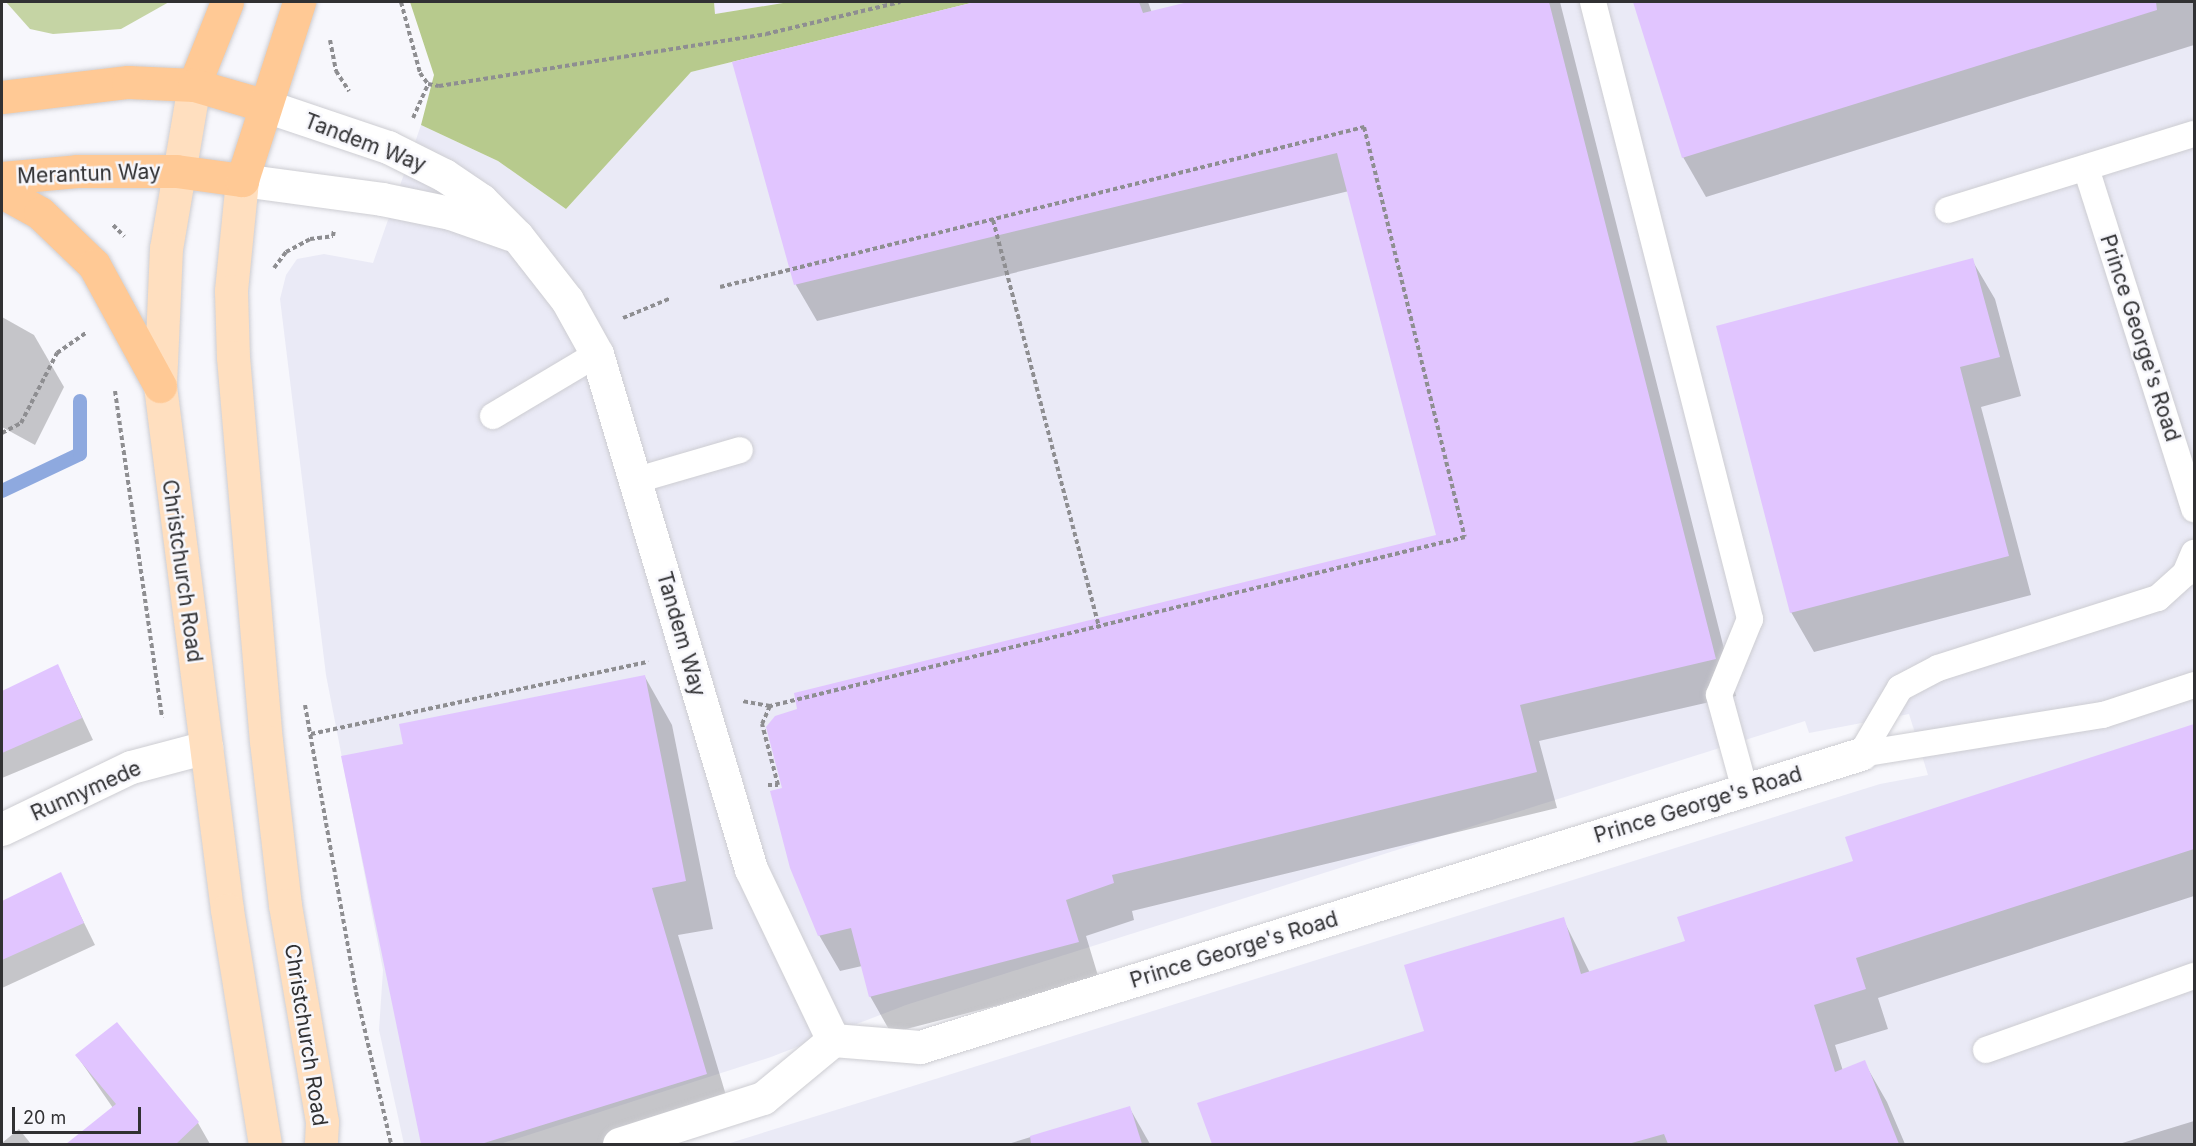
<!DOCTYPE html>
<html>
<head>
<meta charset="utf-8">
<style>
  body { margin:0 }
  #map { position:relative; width:2196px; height:1146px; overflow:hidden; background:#f7f7fc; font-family:Inter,sans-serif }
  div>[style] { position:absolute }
  .built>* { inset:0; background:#eaeaf6 }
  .industrial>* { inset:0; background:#efeafc }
  .green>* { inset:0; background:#c5d4a4 }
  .forest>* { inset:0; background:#b7ca8d }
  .shadow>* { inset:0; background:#0003 }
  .stream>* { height:14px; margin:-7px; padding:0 7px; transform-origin:7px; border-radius:7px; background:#8ea9df }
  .building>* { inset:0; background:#e1c5ff }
  .path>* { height:4px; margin-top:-2px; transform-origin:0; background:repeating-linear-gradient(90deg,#8e8e91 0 4.5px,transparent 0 7.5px) }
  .roads { filter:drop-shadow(0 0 2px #cdcdd2) drop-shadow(0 0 2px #cdcdd2) }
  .lane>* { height:26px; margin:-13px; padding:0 13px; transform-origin:13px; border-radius:13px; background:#fff }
  .street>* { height:33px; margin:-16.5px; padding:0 16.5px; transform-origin:16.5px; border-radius:16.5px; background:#fff }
  .primary>* { height:33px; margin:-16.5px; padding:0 16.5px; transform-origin:16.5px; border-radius:16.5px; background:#ffdfbf }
  .highway>* { height:33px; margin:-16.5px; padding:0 16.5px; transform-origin:16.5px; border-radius:16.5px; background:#ffc995 }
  span { translate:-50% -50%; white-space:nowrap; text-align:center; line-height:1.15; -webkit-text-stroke:5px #f7f7fc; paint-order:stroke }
  .street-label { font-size:21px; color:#313133 }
  .frame { position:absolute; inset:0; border:3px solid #313133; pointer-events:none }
  .scale { position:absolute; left:12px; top:1107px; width:129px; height:27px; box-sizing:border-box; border:3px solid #313133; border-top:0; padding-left:8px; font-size:18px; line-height:21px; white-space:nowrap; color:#313133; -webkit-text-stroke:4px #f7f7fc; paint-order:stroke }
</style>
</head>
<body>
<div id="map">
  <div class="built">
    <i style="clip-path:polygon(975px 2px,2194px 2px,2194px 1144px,727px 1144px,1880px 784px,1928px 775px,1909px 714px,1809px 733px,1805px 721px,906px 1005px,771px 1057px,500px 1144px,404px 1144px,379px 1030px,383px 970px,326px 675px,280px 299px,286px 275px,297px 259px,324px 254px,373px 263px,421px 125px,498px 161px,566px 209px,691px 72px)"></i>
  </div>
  <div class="industrial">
    <i style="clip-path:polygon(714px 2px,789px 2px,715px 14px)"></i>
  </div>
  <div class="green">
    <i style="clip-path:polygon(6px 2px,169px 2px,121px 29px,53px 34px,30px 29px)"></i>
  </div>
  <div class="forest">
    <i style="clip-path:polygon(410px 2px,714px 2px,715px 14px,789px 2px,975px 2px,691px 72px,566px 209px,498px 161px,421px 125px,434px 75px)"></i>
  </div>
  <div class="shadow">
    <i style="clip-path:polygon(981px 2px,1148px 2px,1152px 13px,1194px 2px,1352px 2px,1353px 5px,1367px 2px,1560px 2px,1736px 696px,1539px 741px,1557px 808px,1132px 911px,1134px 920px,1086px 936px,1099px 979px,891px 1033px,870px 996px,862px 966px,840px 971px,819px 935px,1438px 536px,1349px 191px,817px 321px,796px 285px,734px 63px)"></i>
    <i style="clip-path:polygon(1634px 2px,2194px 2px,2194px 45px,1706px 197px,1683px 157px)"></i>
    <i style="clip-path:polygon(1972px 260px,1995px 299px,2021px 396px,1981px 407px,2031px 595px,1814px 652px,1791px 612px)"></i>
    <i style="clip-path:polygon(2px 317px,34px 335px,64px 387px,35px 445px,2px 427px)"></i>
    <i style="clip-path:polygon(58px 666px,93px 740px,2px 778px,2px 693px)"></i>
    <i style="clip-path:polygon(645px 677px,672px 725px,713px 929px,678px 935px,734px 1122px,662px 1144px,423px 1144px,342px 757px,405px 745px)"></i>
    <i style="clip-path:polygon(2194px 726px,2194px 896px,1878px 998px,1888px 1029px,1835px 1045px,1843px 1071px,1864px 1062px,1887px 1102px,1905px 1144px,1214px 1144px,1199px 1104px,1426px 1032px,1563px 919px,1590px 973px,1686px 942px,1855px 862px,1847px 838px)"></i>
    <i style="clip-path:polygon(60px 874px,95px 945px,2px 988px,2px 903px)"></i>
    <i style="clip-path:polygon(77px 1056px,198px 1123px,210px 1144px,69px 1144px,113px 1108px)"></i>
    <i style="clip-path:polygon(1129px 1107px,1150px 1144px,1008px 1144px)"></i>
    <i style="clip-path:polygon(2194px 1121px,2194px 1144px,2119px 1144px)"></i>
    <i style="clip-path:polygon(19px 1129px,31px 1144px,2px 1144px,2px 1143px)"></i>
  </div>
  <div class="stream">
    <i style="left:2px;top:491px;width:86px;rotate:-25.4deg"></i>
    <i style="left:80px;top:454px;width:53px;rotate:-90deg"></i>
  </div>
  <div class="building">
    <i style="clip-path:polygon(975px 2px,1139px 2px,1143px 13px,1188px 2px,1549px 2px,1716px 659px,1520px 705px,1537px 772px,1112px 875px,1114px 883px,1066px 900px,1079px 942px,869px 997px,851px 928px,818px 936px,790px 868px,770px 791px,782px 788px,766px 727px,775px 716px,797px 709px,794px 693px,1436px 535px,1337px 153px,794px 285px,732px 62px)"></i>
    <i style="clip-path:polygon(1633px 2px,2156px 2px,2157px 10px,1682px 158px)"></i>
    <i style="clip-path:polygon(1973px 258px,2000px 357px,1960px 367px,2009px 556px,1790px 613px,1716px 326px)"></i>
    <i style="clip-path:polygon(58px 664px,82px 718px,2px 753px,2px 691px)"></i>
    <i style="clip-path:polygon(645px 675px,686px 881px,652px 888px,707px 1074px,481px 1144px,421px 1144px,341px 756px,403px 744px,399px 724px)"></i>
    <i style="clip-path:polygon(2194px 724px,2194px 849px,1856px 958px,1866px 989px,1814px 1005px,1835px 1072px,1865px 1060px,1899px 1144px,1668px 1144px,1664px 1134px,1628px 1144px,1212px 1144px,1197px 1103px,1424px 1031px,1404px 965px,1564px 917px,1581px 974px,1685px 941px,1677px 917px,1853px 861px,1845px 837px)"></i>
    <i style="clip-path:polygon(61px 872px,84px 923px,2px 960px,2px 901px)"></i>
    <i style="clip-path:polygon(117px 1022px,199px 1122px,176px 1144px,66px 1144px,116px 1104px,75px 1055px)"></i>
    <i style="clip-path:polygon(1130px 1106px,1142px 1144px,1031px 1144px,1030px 1136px)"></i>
  </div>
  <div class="path">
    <i style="left:401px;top:2px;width:73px;rotate:75deg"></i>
    <i style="left:420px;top:73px;width:14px;rotate:54deg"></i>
    <i style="left:428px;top:84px;width:11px;rotate:10deg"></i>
    <i style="left:439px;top:86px;width:331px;rotate:-9deg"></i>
    <i style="left:766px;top:34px;width:138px;rotate:-13.4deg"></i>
    <i style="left:330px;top:40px;width:32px;rotate:79deg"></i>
    <i style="left:336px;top:71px;width:24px;rotate:57deg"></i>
    <i style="left:413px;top:118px;width:37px;rotate:-66deg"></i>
    <i style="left:993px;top:220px;width:422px;rotate:75.4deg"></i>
    <i style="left:113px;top:225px;width:16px;rotate:45deg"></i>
    <i style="left:274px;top:268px;width:20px;rotate:-53deg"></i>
    <i style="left:286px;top:252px;width:27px;rotate:-28deg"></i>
    <i style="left:310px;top:239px;width:23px;rotate:-7deg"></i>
    <i style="left:333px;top:236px;width:6px;rotate:-81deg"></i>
    <i style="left:720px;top:287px;width:664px;rotate:-13.95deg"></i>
    <i style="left:1364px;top:127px;width:422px;rotate:76.2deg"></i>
    <i style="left:1465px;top:537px;width:715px;rotate:166.33deg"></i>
    <i style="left:770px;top:706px;width:28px;rotate:-170deg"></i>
    <i style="left:623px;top:318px;width:52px;rotate:-22.6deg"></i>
    <i style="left:115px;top:391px;width:330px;rotate:81.8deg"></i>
    <i style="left:2px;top:433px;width:21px;rotate:-28deg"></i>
    <i style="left:21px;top:423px;width:79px;rotate:-62.8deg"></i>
    <i style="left:57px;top:353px;width:37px;rotate:-35deg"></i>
    <i style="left:305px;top:705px;width:291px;rotate:79.9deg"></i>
    <i style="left:356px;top:992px;width:156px;rotate:77deg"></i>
    <i style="left:311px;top:734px;width:345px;rotate:-12.1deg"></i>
    <i style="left:768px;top:785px;width:10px"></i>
    <i style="left:778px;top:785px;width:63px;rotate:-104.7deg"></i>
    <i style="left:762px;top:724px;width:20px;rotate:-66deg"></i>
  </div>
  <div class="roads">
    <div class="lane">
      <i style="left:1593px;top:2px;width:637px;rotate:75.72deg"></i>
      <i style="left:1750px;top:619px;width:82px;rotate:112.2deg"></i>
      <i style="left:1719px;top:695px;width:98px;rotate:74.7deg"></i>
      <i style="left:2086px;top:168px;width:358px;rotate:72.4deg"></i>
      <i style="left:1948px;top:210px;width:257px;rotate:-17.2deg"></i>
      <i style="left:493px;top:416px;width:121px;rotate:-30.8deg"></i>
      <i style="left:637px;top:480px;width:107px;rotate:-16.2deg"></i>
      <i style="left:1861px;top:754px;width:77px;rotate:-59.4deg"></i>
      <i style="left:1900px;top:688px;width:43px;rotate:-27.8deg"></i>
      <i style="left:1938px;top:668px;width:231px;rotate:-17.7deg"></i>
      <i style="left:2158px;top:598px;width:36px;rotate:-42deg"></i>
      <i style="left:2185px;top:574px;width:23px;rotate:-67deg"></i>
      <i style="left:1861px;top:754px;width:245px;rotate:-9.2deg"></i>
      <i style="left:2103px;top:715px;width:96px;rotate:-18.2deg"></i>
      <i style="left:1986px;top:1050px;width:221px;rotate:-19.6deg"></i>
    </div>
    <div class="street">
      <i style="left:263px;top:105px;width:132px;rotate:18.6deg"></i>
      <i style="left:388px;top:147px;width:63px;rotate:26.6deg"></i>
      <i style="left:444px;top:175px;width:45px;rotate:34deg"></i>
      <i style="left:481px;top:200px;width:51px;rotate:45deg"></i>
      <i style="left:517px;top:236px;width:81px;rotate:52deg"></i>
      <i style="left:567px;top:300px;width:62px;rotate:60.9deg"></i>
      <i style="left:597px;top:354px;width:538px;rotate:73.35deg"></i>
      <i style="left:751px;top:869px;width:190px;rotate:64.4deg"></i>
      <i style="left:242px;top:180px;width:141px;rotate:7.7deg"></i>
      <i style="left:382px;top:199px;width:69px;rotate:11.6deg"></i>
      <i style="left:450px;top:213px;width:64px;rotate:19.3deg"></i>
      <i style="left:2px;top:829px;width:143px;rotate:-25.7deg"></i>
      <i style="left:131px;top:767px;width:78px;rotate:-14.9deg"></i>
      <i style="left:619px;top:1144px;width:151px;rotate:-17.7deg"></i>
      <i style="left:763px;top:1098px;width:91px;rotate:-39.6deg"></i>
      <i style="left:833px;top:1040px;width:87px;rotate:4.6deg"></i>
      <i style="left:920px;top:1047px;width:986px;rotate:-17.3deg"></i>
    </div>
    <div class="primary">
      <i style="left:194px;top:85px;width:165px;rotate:99.7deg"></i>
      <i style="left:166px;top:248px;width:138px;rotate:92.5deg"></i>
      <i style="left:160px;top:386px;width:528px;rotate:82.71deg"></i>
      <i style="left:227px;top:910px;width:237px;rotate:80.8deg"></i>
      <i style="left:242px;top:180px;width:112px;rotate:95.7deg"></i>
      <i style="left:231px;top:291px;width:66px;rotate:88.3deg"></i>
      <i style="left:233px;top:357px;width:385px;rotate:85.1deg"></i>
      <i style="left:266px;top:741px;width:165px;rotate:83.4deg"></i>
      <i style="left:285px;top:905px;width:220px;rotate:80.3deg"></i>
      <i style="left:322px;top:1122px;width:22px;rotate:93deg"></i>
    </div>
    <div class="highway">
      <i style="left:194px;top:85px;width:89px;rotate:-68.3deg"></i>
      <i style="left:2px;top:97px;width:127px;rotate:-6.8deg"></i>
      <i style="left:128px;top:82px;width:66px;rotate:2.6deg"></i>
      <i style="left:194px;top:85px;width:72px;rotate:16.2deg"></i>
      <i style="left:2px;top:178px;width:75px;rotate:-5.3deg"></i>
      <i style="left:77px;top:171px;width:99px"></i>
      <i style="left:176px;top:171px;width:67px;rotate:7.8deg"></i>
      <i style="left:242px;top:180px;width:187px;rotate:-72.2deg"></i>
      <i style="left:2px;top:192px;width:43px;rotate:28.9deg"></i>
      <i style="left:40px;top:213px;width:75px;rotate:43.9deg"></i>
      <i style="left:94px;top:265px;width:138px;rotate:61.4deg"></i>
    </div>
  </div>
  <div class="street-label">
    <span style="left:365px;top:143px;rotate:21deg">Tandem Way</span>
    <span style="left:89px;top:174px;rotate:-2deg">Merantun Way</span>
    <span style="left:2140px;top:338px;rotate:72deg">Prince George's Road</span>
    <span style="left:182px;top:571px;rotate:82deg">Christchurch Road</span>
    <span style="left:681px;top:634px;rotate:74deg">Tandem Way</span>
    <span style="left:86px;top:791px;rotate:-24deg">Runnymede</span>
    <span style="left:1698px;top:805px;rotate:-17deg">Prince George's Road</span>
    <span style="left:1234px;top:950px;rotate:-17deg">Prince George's Road</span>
    <span style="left:306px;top:1035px;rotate:81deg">Christchurch Road</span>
  </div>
  <div class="frame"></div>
  <div class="scale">20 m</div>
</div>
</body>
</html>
